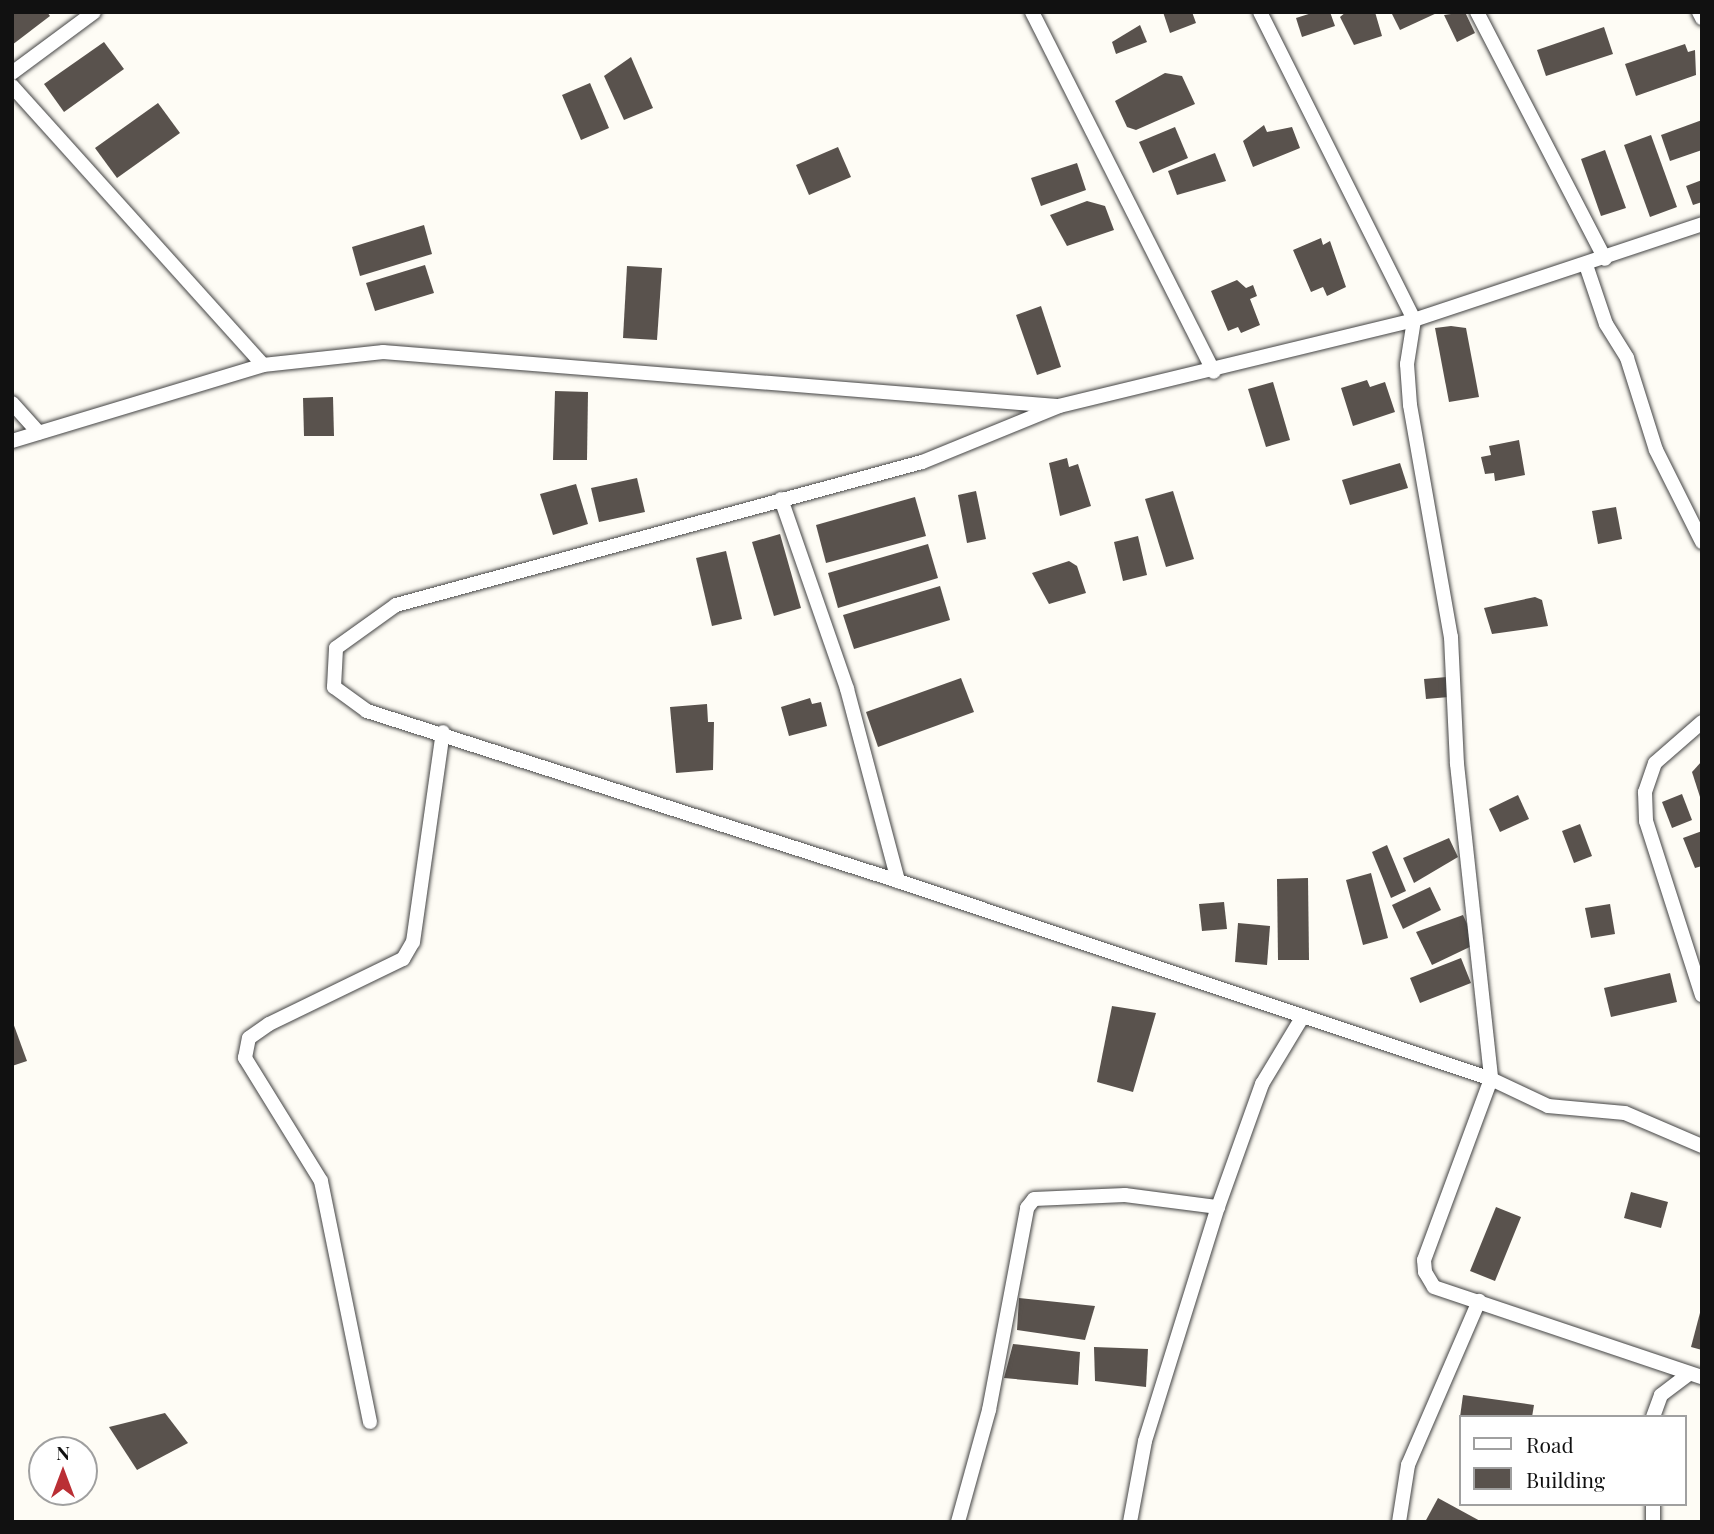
<!DOCTYPE html>
<html>
<head>
<meta charset="utf-8">
<style>
  body { margin:0 }
  #map { position:relative; width:1714px; height:1534px; overflow:hidden; background:#fefcf5; font-family:"Playfair Display",serif }
  div>[style] { position:absolute }
  .building>* { inset:0; background:#59524d }
  .roads { filter:drop-shadow(0 0 2px #444) drop-shadow(0 0 2px #444) }
  .minor>* { height:14px; margin:-7px; padding:0 7px; transform-origin:7px; border-radius:7px; background:#fff }
  span { translate:-50% -50%; white-space:nowrap; text-align:center; line-height:1.15; -webkit-text-stroke:7px #fff; paint-order:stroke }
  .frame { position:absolute; inset:0; border:14px solid #111; pointer-events:none }
  .legend { position:absolute; left:1459px; top:1415px; width:228px; height:91px; box-sizing:border-box; background:#fff; border:2px solid #a0a0a0; margin:0; padding:9px 12px; list-style:none; font-size:21px; color:#111 }
  .legend li { display:flex; align-items:center; gap:14px; height:35px }
  .legend b { width:35px; border:2px solid #a0a0a0 }
  .north { position:absolute; left:28px; top:1436px; width:70px; height:70px; box-sizing:border-box; background:#fff; border:2px solid #a0a0a0; border-radius:50%; rotate:0deg; font-size:19px; font-weight:700; line-height:28px; text-align:center; color:#111 }
  .north::after { content:''; display:block; margin:auto; width:24px; height:32px; background:#ba2f35; clip-path:polygon(50% 0,100% 100%,50% 72%,0 100%) }
</style>
</head>
<body>
<div id="map">
  <div class="building">
    <i style="clip-path:polygon(12px 12px,47px 12px,50px 16px,12px 45px)"></i>
    <i style="clip-path:polygon(1163px 12px,1192px 12px,1196px 23px,1170px 33px)"></i>
    <i style="clip-path:polygon(1315px 12px,1330px 12px,1335px 26px,1302px 37px,1296px 18px)"></i>
    <i style="clip-path:polygon(1346px 12px,1375px 12px,1382px 36px,1354px 45px,1340px 17px)"></i>
    <i style="clip-path:polygon(1391px 12px,1439px 12px,1400px 30px)"></i>
    <i style="clip-path:polygon(1465px 12px,1475px 33px,1457px 42px,1444px 15px)"></i>
    <i style="clip-path:polygon(1140px 25px,1147px 42px,1116px 54px,1112px 42px)"></i>
    <i style="clip-path:polygon(1604px 27px,1613px 54px,1546px 76px,1537px 50px)"></i>
    <i style="clip-path:polygon(104px 42px,124px 69px,64px 112px,44px 84px)"></i>
    <i style="clip-path:polygon(1685px 44px,1688px 52px,1695px 50px,1696px 75px,1636px 96px,1625px 64px)"></i>
    <i style="clip-path:polygon(631px 57px,653px 108px,624px 120px,604px 76px)"></i>
    <i style="clip-path:polygon(1165px 73px,1182px 76px,1195px 104px,1136px 130px,1127px 127px,1115px 101px)"></i>
    <i style="clip-path:polygon(590px 83px,609px 128px,581px 140px,562px 95px)"></i>
    <i style="clip-path:polygon(158px 103px,180px 133px,117px 178px,95px 148px)"></i>
    <i style="clip-path:polygon(1702px 120px,1702px 150px,1670px 161px,1661px 135px)"></i>
    <i style="clip-path:polygon(1264px 125px,1267px 132px,1292px 127px,1300px 148px,1253px 167px,1243px 141px)"></i>
    <i style="clip-path:polygon(1175px 127px,1188px 158px,1153px 173px,1139px 142px)"></i>
    <i style="clip-path:polygon(1651px 135px,1677px 207px,1650px 217px,1624px 145px)"></i>
    <i style="clip-path:polygon(838px 147px,851px 177px,809px 195px,796px 165px)"></i>
    <i style="clip-path:polygon(1605px 150px,1626px 208px,1601px 216px,1581px 159px)"></i>
    <i style="clip-path:polygon(1215px 153px,1226px 181px,1177px 195px,1168px 171px)"></i>
    <i style="clip-path:polygon(1077px 163px,1086px 190px,1041px 206px,1031px 178px)"></i>
    <i style="clip-path:polygon(1702px 180px,1702px 202px,1693px 205px,1686px 186px)"></i>
    <i style="clip-path:polygon(1087px 201px,1105px 206px,1114px 230px,1067px 246px,1050px 215px)"></i>
    <i style="clip-path:polygon(424px 225px,432px 254px,360px 276px,352px 247px)"></i>
    <i style="clip-path:polygon(1321px 238px,1323px 245px,1330px 241px,1346px 287px,1327px 296px,1323px 287px,1311px 292px,1293px 250px)"></i>
    <i style="clip-path:polygon(425px 265px,434px 293px,375px 311px,366px 283px)"></i>
    <i style="clip-path:polygon(627px 266px,662px 268px,657px 340px,623px 338px)"></i>
    <i style="clip-path:polygon(1237px 280px,1246px 288px,1253px 285px,1257px 296px,1250px 299px,1260px 325px,1241px 333px,1238px 327px,1228px 331px,1211px 291px)"></i>
    <i style="clip-path:polygon(1041px 306px,1061px 367px,1037px 375px,1016px 315px)"></i>
    <i style="clip-path:polygon(1451px 326px,1466px 328px,1479px 397px,1449px 402px,1435px 328px)"></i>
    <i style="clip-path:polygon(1367px 380px,1370px 387px,1385px 382px,1395px 412px,1353px 426px,1341px 388px)"></i>
    <i style="clip-path:polygon(1273px 382px,1290px 440px,1266px 447px,1248px 389px)"></i>
    <i style="clip-path:polygon(555px 391px,588px 392px,587px 460px,553px 460px)"></i>
    <i style="clip-path:polygon(333px 397px,334px 436px,304px 436px,303px 398px)"></i>
    <i style="clip-path:polygon(1519px 440px,1525px 475px,1495px 481px,1494px 473px,1485px 474px,1481px 457px,1491px 455px,1489px 446px)"></i>
    <i style="clip-path:polygon(1067px 458px,1069px 467px,1078px 464px,1091px 506px,1060px 516px,1049px 463px)"></i>
    <i style="clip-path:polygon(1400px 463px,1408px 488px,1350px 505px,1342px 480px)"></i>
    <i style="clip-path:polygon(637px 478px,645px 512px,599px 522px,591px 488px)"></i>
    <i style="clip-path:polygon(576px 484px,588px 524px,553px 535px,540px 494px)"></i>
    <i style="clip-path:polygon(976px 491px,986px 539px,967px 543px,958px 495px)"></i>
    <i style="clip-path:polygon(1173px 491px,1194px 559px,1166px 567px,1145px 499px)"></i>
    <i style="clip-path:polygon(915px 497px,926px 536px,826px 563px,816px 525px)"></i>
    <i style="clip-path:polygon(1616px 507px,1622px 539px,1598px 544px,1592px 511px)"></i>
    <i style="clip-path:polygon(780px 534px,801px 608px,774px 616px,752px 542px)"></i>
    <i style="clip-path:polygon(1138px 536px,1147px 575px,1123px 581px,1114px 542px)"></i>
    <i style="clip-path:polygon(928px 544px,938px 578px,838px 608px,828px 573px)"></i>
    <i style="clip-path:polygon(726px 551px,742px 619px,712px 626px,696px 558px)"></i>
    <i style="clip-path:polygon(1069px 561px,1077px 566px,1086px 593px,1049px 604px,1032px 573px)"></i>
    <i style="clip-path:polygon(940px 586px,950px 620px,854px 649px,843px 615px)"></i>
    <i style="clip-path:polygon(1535px 597px,1542px 600px,1548px 626px,1492px 634px,1484px 608px)"></i>
    <i style="clip-path:polygon(1447px 677px,1449px 697px,1426px 699px,1424px 679px)"></i>
    <i style="clip-path:polygon(961px 678px,974px 712px,878px 747px,866px 712px)"></i>
    <i style="clip-path:polygon(810px 698px,812px 704px,821px 702px,827px 726px,789px 736px,781px 707px)"></i>
    <i style="clip-path:polygon(707px 704px,708px 722px,714px 722px,713px 770px,676px 773px,670px 707px)"></i>
    <i style="clip-path:polygon(1702px 761px,1702px 800px,1701px 800px,1692px 772px)"></i>
    <i style="clip-path:polygon(1682px 794px,1692px 820px,1672px 828px,1662px 802px)"></i>
    <i style="clip-path:polygon(1518px 795px,1529px 819px,1500px 832px,1489px 809px)"></i>
    <i style="clip-path:polygon(1580px 824px,1592px 856px,1574px 863px,1562px 831px)"></i>
    <i style="clip-path:polygon(1702px 831px,1702px 866px,1695px 868px,1683px 838px)"></i>
    <i style="clip-path:polygon(1449px 838px,1458px 857px,1414px 883px,1403px 858px)"></i>
    <i style="clip-path:polygon(1387px 845px,1406px 891px,1391px 898px,1372px 852px)"></i>
    <i style="clip-path:polygon(1371px 873px,1388px 938px,1363px 945px,1346px 880px)"></i>
    <i style="clip-path:polygon(1308px 878px,1309px 960px,1278px 960px,1277px 879px)"></i>
    <i style="clip-path:polygon(1430px 887px,1441px 910px,1403px 929px,1392px 905px)"></i>
    <i style="clip-path:polygon(1224px 902px,1227px 929px,1202px 931px,1199px 904px)"></i>
    <i style="clip-path:polygon(1610px 904px,1615px 934px,1591px 938px,1585px 908px)"></i>
    <i style="clip-path:polygon(1463px 915px,1476px 944px,1432px 965px,1416px 932px)"></i>
    <i style="clip-path:polygon(1238px 923px,1270px 926px,1267px 965px,1235px 962px)"></i>
    <i style="clip-path:polygon(1461px 958px,1471px 983px,1420px 1003px,1410px 978px)"></i>
    <i style="clip-path:polygon(1670px 973px,1677px 1002px,1611px 1017px,1604px 988px)"></i>
    <i style="clip-path:polygon(1112px 1006px,1156px 1013px,1133px 1092px,1097px 1082px)"></i>
    <i style="clip-path:polygon(12px 1020px,27px 1061px,12px 1066px)"></i>
    <i style="clip-path:polygon(1631px 1192px,1668px 1202px,1661px 1228px,1624px 1218px)"></i>
    <i style="clip-path:polygon(1496px 1207px,1521px 1217px,1495px 1281px,1470px 1271px)"></i>
    <i style="clip-path:polygon(1019px 1298px,1095px 1306px,1085px 1340px,1017px 1330px)"></i>
    <i style="clip-path:polygon(1701px 1309px,1702px 1309px,1702px 1350px,1691px 1347px)"></i>
    <i style="clip-path:polygon(1013px 1344px,1080px 1352px,1078px 1385px,1004px 1378px)"></i>
    <i style="clip-path:polygon(1094px 1347px,1148px 1349px,1146px 1387px,1095px 1381px)"></i>
    <i style="clip-path:polygon(1463px 1395px,1534px 1405px,1532px 1417px,1460px 1417px)"></i>
    <i style="clip-path:polygon(165px 1413px,188px 1443px,137px 1470px,109px 1427px)"></i>
    <i style="clip-path:polygon(1438px 1498px,1482px 1522px,1425px 1522px)"></i>
  </div>
  <div class="roads">
    <div class="minor">
      <i style="left:1032px;top:12px;width:403px;rotate:63.2deg"></i>
      <i style="left:1260px;top:12px;width:344px;rotate:63.4deg"></i>
      <i style="left:1414px;top:320px;width:45px;rotate:99deg"></i>
      <i style="left:1407px;top:364px;width:41px;rotate:85.8deg"></i>
      <i style="left:1410px;top:405px;width:236px;rotate:80deg"></i>
      <i style="left:1451px;top:637px;width:127px;rotate:87.3deg"></i>
      <i style="left:1457px;top:764px;width:317px;rotate:83.8deg"></i>
      <i style="left:1491px;top:1079px;width:193px;rotate:110.3deg"></i>
      <i style="left:1424px;top:1260px;width:12px;rotate:85deg"></i>
      <i style="left:1425px;top:1272px;width:17px;rotate:59deg"></i>
      <i style="left:1434px;top:1287px;width:283px;rotate:18.6deg"></i>
      <i style="left:1477px;top:12px;width:278px;rotate:62.6deg"></i>
      <i style="left:1699px;top:12px;width:7px;rotate:63deg"></i>
      <i style="left:12px;top:73px;width:102px;rotate:-36.6deg"></i>
      <i style="left:12px;top:86px;width:375px;rotate:48deg"></i>
      <i style="left:1586px;top:265px;width:62px;rotate:71.3deg"></i>
      <i style="left:1606px;top:324px;width:40px;rotate:58deg"></i>
      <i style="left:1627px;top:358px;width:96px;rotate:72.5deg"></i>
      <i style="left:1656px;top:450px;width:103px;rotate:63.4deg"></i>
      <i style="left:12px;top:403px;width:40px;rotate:48deg"></i>
      <i style="left:12px;top:441px;width:262px;rotate:-16.8deg"></i>
      <i style="left:263px;top:365px;width:121px;rotate:-6.2deg"></i>
      <i style="left:383px;top:352px;width:676px;rotate:4.58deg"></i>
      <i style="left:781px;top:499px;width:201px;rotate:70.8deg"></i>
      <i style="left:847px;top:689px;width:199px;rotate:75.1deg"></i>
      <i style="left:898px;top:881px;width:625px;rotate:18.46deg"></i>
      <i style="left:1491px;top:1079px;width:63px;rotate:25.3deg"></i>
      <i style="left:1548px;top:1106px;width:77px;rotate:5.2deg"></i>
      <i style="left:1625px;top:1113px;width:84px;rotate:23.2deg"></i>
      <i style="left:1702px;top:722px;width:62px;rotate:138.9deg"></i>
      <i style="left:1655px;top:763px;width:31px;rotate:109deg"></i>
      <i style="left:1645px;top:792px;width:29px;rotate:88deg"></i>
      <i style="left:1646px;top:821px;width:183px;rotate:72.2deg"></i>
      <i style="left:898px;top:881px;width:558px;rotate:-162.25deg"></i>
      <i style="left:367px;top:711px;width:41px;rotate:-144deg"></i>
      <i style="left:334px;top:687px;width:39px;rotate:-87deg"></i>
      <i style="left:336px;top:648px;width:74px;rotate:-35.6deg"></i>
      <i style="left:396px;top:605px;width:545px;rotate:-15.21deg"></i>
      <i style="left:922px;top:462px;width:148px;rotate:-22.2deg"></i>
      <i style="left:1059px;top:406px;width:365px;rotate:-13.6deg"></i>
      <i style="left:1414px;top:320px;width:304px;rotate:-18.4deg"></i>
      <i style="left:1653px;top:1417px;width:23px;rotate:-70deg"></i>
      <i style="left:1661px;top:1395px;width:35px;rotate:-37deg"></i>
      <i style="left:370px;top:1422px;width:246px;rotate:-101.5deg"></i>
      <i style="left:321px;top:1181px;width:145px;rotate:-121.7deg"></i>
      <i style="left:245px;top:1058px;width:20px;rotate:-79deg"></i>
      <i style="left:249px;top:1038px;width:24px;rotate:-35deg"></i>
      <i style="left:269px;top:1024px;width:149px;rotate:-25.9deg"></i>
      <i style="left:403px;top:959px;width:20px;rotate:-60deg"></i>
      <i style="left:413px;top:942px;width:212px;rotate:-81.9deg"></i>
      <i style="left:1653px;top:1504px;width:18px;rotate:90deg"></i>
      <i style="left:958px;top:1522px;width:116px;rotate:-74.5deg"></i>
      <i style="left:989px;top:1410px;width:206px;rotate:-79.3deg"></i>
      <i style="left:1027px;top:1208px;width:11px;rotate:-52deg"></i>
      <i style="left:1034px;top:1199px;width:91px;rotate:-2.5deg"></i>
      <i style="left:1125px;top:1195px;width:94px;rotate:7.4deg"></i>
      <i style="left:1130px;top:1522px;width:82px;rotate:-79.5deg"></i>
      <i style="left:1145px;top:1441px;width:245px;rotate:-72.7deg"></i>
      <i style="left:1218px;top:1207px;width:131px;rotate:-70.3deg"></i>
      <i style="left:1262px;top:1084px;width:79px;rotate:-58.9deg"></i>
      <i style="left:1399px;top:1522px;width:58px;rotate:-81deg"></i>
      <i style="left:1408px;top:1465px;width:179px;rotate:-66.6deg"></i>
    </div>
  </div>
  <div class="frame"></div>
  <ul class="legend">
  <li><b style="height:9px;background:#fff"></b>Road</li>
  <li><b style="height:19px;background:#59524d"></b>Building</li>
  </ul>
  <div class="north">N</div>
</div>
</body>
</html>
